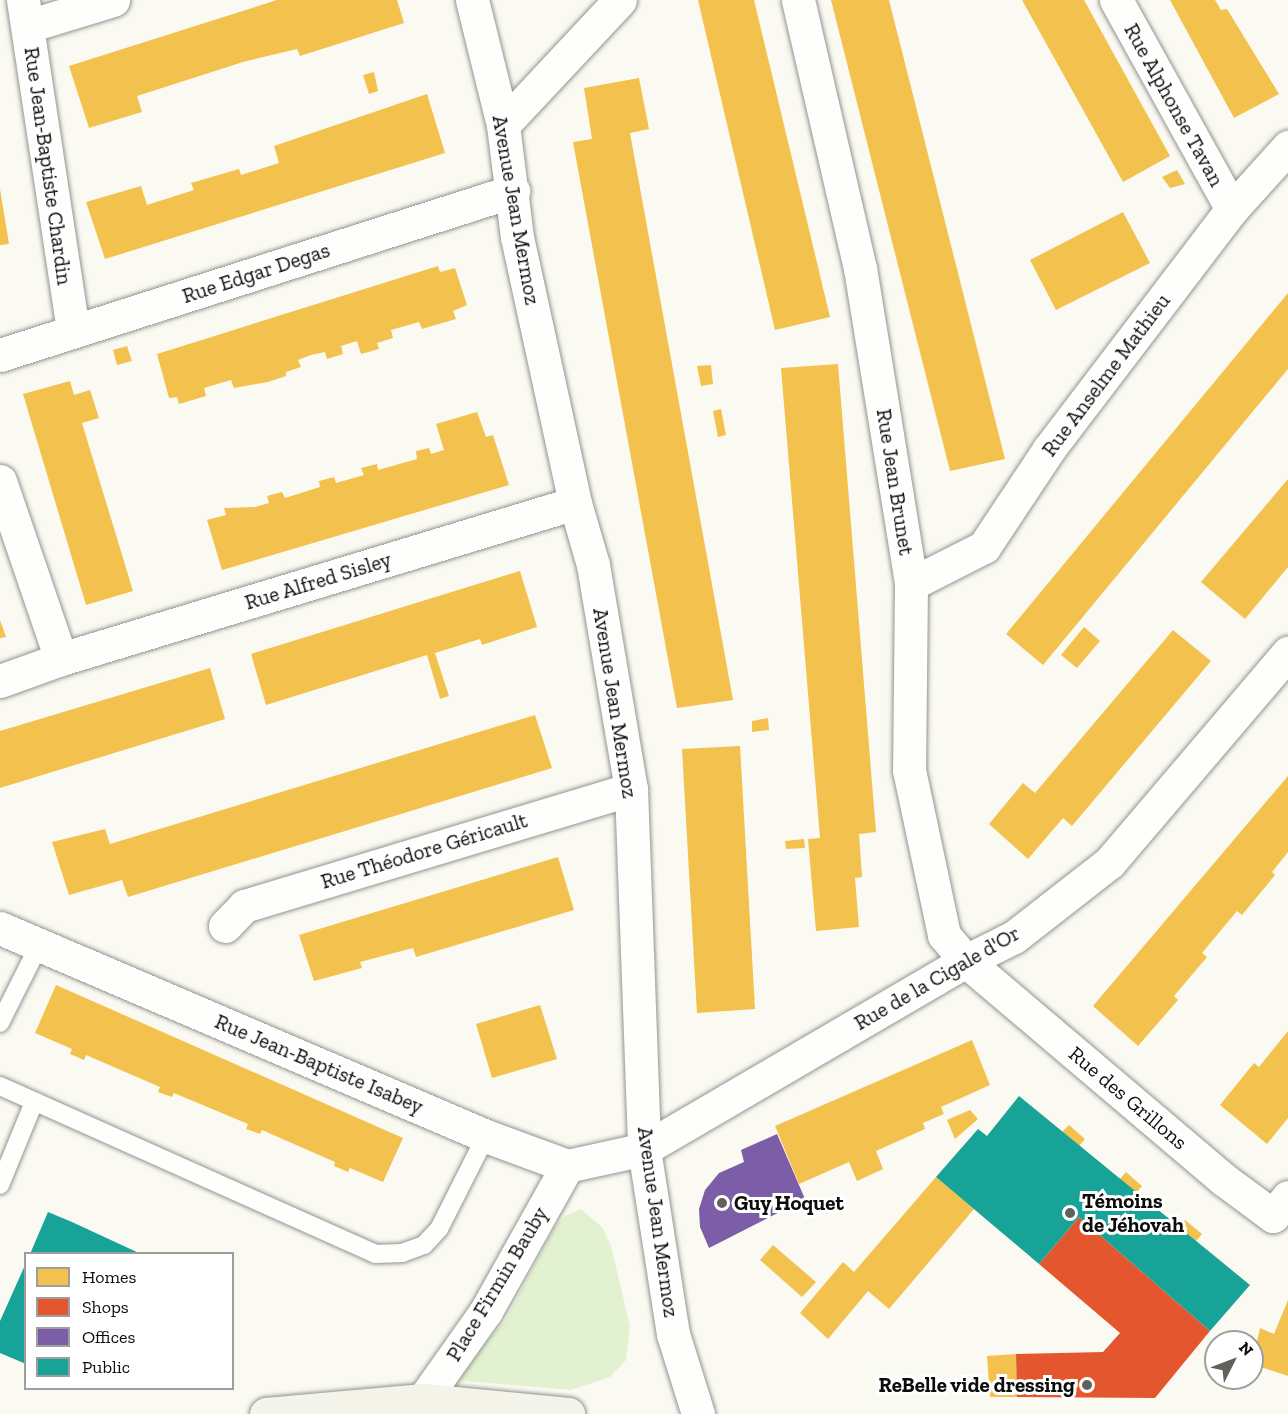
<!DOCTYPE html>
<html>
<head>
<meta charset="utf-8">
<style>
  body { margin:0 }
  #map { position:relative; width:1288px; height:1414px; overflow:hidden; background:#fbfaf2; font-family:"Zilla Slab",serif }
  div>[style] { position:absolute }
  .green>* { inset:0; background:#e2f2d1 }
  .homes>* { inset:0; background:#f2c14e }
  .shops>* { inset:0; background:#e4572e }
  .offices>* { inset:0; background:#7b5ea7 }
  .public>* { inset:0; background:#17a398 }
  .roads { filter:drop-shadow(0 0 2px #949490) drop-shadow(0 0 2px #949490) }
  .service>* { height:18px; margin:-9px; padding:0 9px; transform-origin:9px; border-radius:9px; background:#fefefd }
  .minor>* { height:33px; margin:-16.5px; padding:0 16.5px; transform-origin:16.5px; border-radius:16.5px; background:#fefefd }
  .tertiary>* { height:33px; margin:-16.5px; padding:0 16.5px; transform-origin:16.5px; border-radius:16.5px; background:#fefefd }
  .secondary>* { height:33px; margin:-16.5px; padding:0 16.5px; transform-origin:16.5px; border-radius:16.5px; background:#f5f4ea }
  .dots>* { width:16px; height:16px; translate:-50% -50%; box-sizing:border-box; border:3px solid #fff; border-radius:50% }
  span { translate:-50% -50%; white-space:nowrap; text-align:center; line-height:1.15; -webkit-text-stroke:6px #fff; paint-order:stroke }
  .street-label { font-size:21px; color:#0d0d0d }
  .poi-label { font-size:21px; color:#0d0d0d; font-weight:700 }
  .left { translate:0 -50%; text-align:left }
  .right { translate:-100% -50%; text-align:right }
  .legend { position:absolute; left:24px; top:1252px; width:210px; height:138px; box-sizing:border-box; background:#fff; border:2px solid #9e9e9e; margin:0; padding:8px 10px; list-style:none; font-size:18px; color:#0d0d0d }
  .legend li { display:flex; align-items:center; gap:12px; height:30px }
  .legend b { width:30px; border:2px solid #9e9e9e }
  .north { position:absolute; left:1204px; top:1330px; width:60px; height:60px; box-sizing:border-box; background:#fff; border:2px solid #9e9e9e; border-radius:50%; rotate:48deg; font-size:16px; font-weight:700; line-height:24px; text-align:center; color:#0d0d0d }
  .north::after { content:''; display:block; margin:auto; width:21px; height:27px; background:#60605d; clip-path:polygon(50% 0,100% 100%,50% 72%,0 100%) }
</style>
</head>
<body>
<div id="map">
  <div class="green">
    <i style="clip-path:polygon(581px 1209px,602px 1227px,611px 1246px,630px 1326px,626px 1360px,610px 1377px,571px 1390px,452px 1380px,505px 1321px,555px 1226px,565px 1216px)"></i>
  </div>
  <div class="homes">
    <i style="clip-path:polygon(277px 0,397px 0,404px 23px,300px 56px,297px 49px,243px 62px,137px 96px,142px 112px,89px 128px,69px 66px)"></i>
    <i style="clip-path:polygon(698px 0,754px 0,830px 317px,775px 330px)"></i>
    <i style="clip-path:polygon(831px 0,889px 0,1005px 459px,950px 471px)"></i>
    <i style="clip-path:polygon(1022px 0,1084px 0,1170px 156px,1123px 182px)"></i>
    <i style="clip-path:polygon(1170px 0,1215px 0,1221px 10px,1227px 9px,1279px 94px,1234px 118px)"></i>
    <i style="clip-path:polygon(374px 72px,378px 91px,369px 94px,363px 75px)"></i>
    <i style="clip-path:polygon(639px 78px,649px 129px,630px 133px,733px 700px,677px 708px,573px 142px,592px 139px,584px 88px)"></i>
    <i style="clip-path:polygon(427px 94px,445px 153px,105px 259px,86px 202px,141px 186px,147px 205px,194px 190px,191px 183px,239px 169px,241px 175px,279px 163px,274px 146px)"></i>
    <i style="clip-path:polygon(1177px 170px,1185px 184px,1170px 188px,1162px 177px)"></i>
    <i style="clip-path:polygon(0 189px,9px 244px,0 245px)"></i>
    <i style="clip-path:polygon(1123px 212px,1150px 263px,1056px 310px,1030px 260px)"></i>
    <i style="clip-path:polygon(438px 266px,440px 272px,455px 268px,467px 305px,453px 311px,456px 319px,422px 329px,419px 322px,391px 330px,393px 338px,377px 343px,379px 349px,361px 354px,357px 341px,341px 346px,343px 354px,327px 359px,325px 352px,311px 355px,298px 360px,301px 367px,286px 372px,286px 376px,268px 382px,234px 388px,231px 380px,204px 388px,206px 396px,179px 404px,177px 397px,169px 398px,157px 354px)"></i>
    <i style="clip-path:polygon(1288px 293px,1288px 369px,1043px 665px,1006px 634px)"></i>
    <i style="clip-path:polygon(127px 346px,132px 361px,117px 365px,113px 350px)"></i>
    <i style="clip-path:polygon(838px 364px,876px 832px,859px 834px,862px 877px,855px 878px,859px 927px,816px 931px,808px 839px,820px 838px,781px 368px)"></i>
    <i style="clip-path:polygon(711px 365px,713px 384px,701px 386px,697px 366px)"></i>
    <i style="clip-path:polygon(70px 381px,74px 395px,90px 390px,99px 418px,82px 423px,133px 591px,86px 605px,23px 394px)"></i>
    <i style="clip-path:polygon(721px 409px,726px 435px,718px 437px,713px 411px)"></i>
    <i style="clip-path:polygon(477px 412px,486px 437px,493px 435px,509px 485px,222px 570px,207px 520px,226px 515px,224px 508px,255px 507px,269px 503px,267px 496px,282px 492px,285px 498px,320px 487px,319px 481px,334px 477px,336px 483px,364px 475px,361px 468px,377px 464px,378px 470px,417px 459px,416px 451px,429px 448px,431px 454px,444px 450px,436px 424px)"></i>
    <i style="clip-path:polygon(1288px 479px,1288px 567px,1245px 619px,1201px 582px)"></i>
    <i style="clip-path:polygon(520px 571px,537px 627px,482px 645px,480px 639px,435px 653px,449px 696px,440px 699px,427px 655px,266px 705px,251px 654px)"></i>
    <i style="clip-path:polygon(0 620px,6px 637px,0 638px)"></i>
    <i style="clip-path:polygon(1084px 627px,1100px 641px,1077px 668px,1061px 655px)"></i>
    <i style="clip-path:polygon(1173px 630px,1211px 661px,1072px 826px,1063px 818px,1028px 859px,989px 824px,1023px 783px,1035px 793px)"></i>
    <i style="clip-path:polygon(210px 668px,225px 719px,0 788px,0 731px)"></i>
    <i style="clip-path:polygon(535px 715px,552px 768px,128px 897px,122px 880px,69px 895px,52px 842px,105px 829px,110px 844px)"></i>
    <i style="clip-path:polygon(768px 718px,769px 730px,752px 732px,752px 721px)"></i>
    <i style="clip-path:polygon(740px 746px,755px 1009px,697px 1013px,682px 749px)"></i>
    <i style="clip-path:polygon(1288px 776px,1288px 852px,1272px 872px,1275px 875px,1242px 915px,1237px 911px,1202px 953px,1207px 957px,1174px 996px,1178px 1000px,1138px 1046px,1093px 1006px)"></i>
    <i style="clip-path:polygon(804px 839px,805px 848px,786px 849px,785px 841px)"></i>
    <i style="clip-path:polygon(558px 857px,574px 910px,416px 957px,413px 948px,360px 962px,362px 968px,314px 981px,299px 935px)"></i>
    <i style="clip-path:polygon(56px 985px,403px 1138px,383px 1182px,350px 1168px,348px 1172px,334px 1166px,335px 1162px,262px 1130px,260px 1134px,246px 1129px,248px 1124px,174px 1093px,172px 1097px,158px 1092px,160px 1087px,86px 1055px,84px 1060px,70px 1054px,72px 1049px,35px 1033px)"></i>
    <i style="clip-path:polygon(540px 1005px,557px 1059px,492px 1078px,476px 1024px)"></i>
    <i style="clip-path:polygon(1288px 1031px,1288px 1118px,1267px 1144px,1220px 1105px,1254px 1063px,1259px 1067px)"></i>
    <i style="clip-path:polygon(972px 1040px,990px 1085px,941px 1107px,944px 1114px,923px 1123px,925px 1129px,876px 1151px,883px 1169px,857px 1181px,849px 1162px,799px 1184px,775px 1126px)"></i>
    <i style="clip-path:polygon(970px 1110px,978px 1119px,955px 1139px,947px 1120px)"></i>
    <i style="clip-path:polygon(1069px 1125px,1085px 1139px,1079px 1146px,1062px 1132px)"></i>
    <i style="clip-path:polygon(1126px 1172px,1142px 1186px,1136px 1193px,1120px 1179px)"></i>
    <i style="clip-path:polygon(936px 1177px,974px 1209px,889px 1309px,868px 1291px,828px 1339px,800px 1313px,843px 1262px,854px 1272px)"></i>
    <i style="clip-path:polygon(1185px 1220px,1202px 1234px,1196px 1241px,1179px 1227px)"></i>
    <i style="clip-path:polygon(773px 1245px,816px 1282px,802px 1297px,760px 1260px)"></i>
    <i style="clip-path:polygon(1288px 1300px,1288px 1376px,1252px 1364px,1260px 1328px,1274px 1334px)"></i>
    <i style="clip-path:polygon(1016px 1354px,1017px 1397px,990px 1397px,987px 1356px)"></i>
  </div>
  <div class="shops">
    <i style="clip-path:polygon(1079px 1217px,1210px 1331px,1155px 1398px,1017px 1397px,1016px 1354px,1103px 1352px,1120px 1333px,1039px 1264px)"></i>
  </div>
  <div class="offices">
    <i style="clip-path:polygon(777px 1134px,805px 1199px,709px 1248px,700px 1227px,699px 1209px,705px 1190px,719px 1173px,744px 1162px,741px 1150px)"></i>
  </div>
  <div class="public">
    <i style="clip-path:polygon(1019px 1096px,1250px 1285px,1210px 1331px,1079px 1217px,1039px 1264px,936px 1177px,978px 1129px,987px 1136px)"></i>
    <i style="clip-path:polygon(48px 1212px,72px 1222px,141px 1254px,30px 1254px)"></i>
    <i style="clip-path:polygon(26px 1263px,26px 1364px,0 1353px,0 1321px)"></i>
  </div>
  <div class="roads">
    <div class="service">
      <i style="left:0;top:1023px;width:87px;rotate:-63.4deg"></i>
      <i style="left:0;top:1086px;width:411px;rotate:24.1deg"></i>
      <i style="left:375px;top:1254px;width:27px;rotate:-2deg"></i>
      <i style="left:402px;top:1253px;width:23px;rotate:-20deg"></i>
      <i style="left:424px;top:1245px;width:22px;rotate:-47deg"></i>
      <i style="left:439px;top:1229px;width:104px;rotate:-63.2deg"></i>
      <i style="left:0;top:1185px;width:90px;rotate:-67.7deg"></i>
    </div>
    <div class="minor">
      <i style="left:23px;top:0;width:335px;rotate:81.4deg"></i>
      <i style="left:798px;top:0;width:275px;rotate:77deg"></i>
      <i style="left:860px;top:268px;width:320px;rotate:80.8deg"></i>
      <i style="left:911px;top:584px;width:186px;rotate:90.6deg"></i>
      <i style="left:909px;top:770px;width:169px;rotate:78deg"></i>
      <i style="left:944px;top:935px;width:34px;rotate:50deg"></i>
      <i style="left:966px;top:961px;width:337px;rotate:40.3deg"></i>
      <i style="left:1223px;top:1179px;width:62px;rotate:36.5deg"></i>
      <i style="left:1273px;top:1216px;width:24px;rotate:-52deg"></i>
      <i style="left:1116px;top:0;width:239px;rotate:61deg"></i>
      <i style="left:28px;top:26px;width:89px;rotate:-17deg"></i>
      <i style="left:503px;top:125px;width:171px;rotate:-46.9deg"></i>
      <i style="left:0;top:355px;width:539px;rotate:-17.73deg"></i>
      <i style="left:0;top:481px;width:188px;rotate:71.1deg"></i>
      <i style="left:911px;top:584px;width:82px;rotate:-26.9deg"></i>
      <i style="left:984px;top:547px;width:118px;rotate:-56.4deg"></i>
      <i style="left:1049px;top:449px;width:302px;rotate:-52.7deg"></i>
      <i style="left:1232px;top:209px;width:84px;rotate:-47.9deg"></i>
      <i style="left:0;top:681px;width:65px;rotate:-19.8deg"></i>
      <i style="left:61px;top:659px;width:537px;rotate:-16.88deg"></i>
      <i style="left:225px;top:926px;width:28px;rotate:-46deg"></i>
      <i style="left:244px;top:906px;width:404px;rotate:-16.8deg"></i>
      <i style="left:0;top:928px;width:529px;rotate:23.17deg"></i>
      <i style="left:486px;top:1136px;width:86px;rotate:20.3deg"></i>
      <i style="left:567px;top:1166px;width:79px;rotate:-12.4deg"></i>
      <i style="left:644px;top:1149px;width:373px;rotate:-30.3deg"></i>
      <i style="left:966px;top:961px;width:54px;rotate:-26.6deg"></i>
      <i style="left:1014px;top:937px;width:122px;rotate:-38deg"></i>
      <i style="left:1110px;top:862px;width:275px;rotate:-49.6deg"></i>
      <i style="left:423px;top:1400px;width:109px;rotate:-54.7deg"></i>
      <i style="left:486px;top:1311px;width:166px;rotate:-60.8deg"></i>
    </div>
    <div class="tertiary">
      <i style="left:472px;top:0;width:129px;rotate:76.1deg"></i>
      <i style="left:503px;top:125px;width:113px;rotate:82.9deg"></i>
      <i style="left:517px;top:237px;width:272px;rotate:77.7deg"></i>
      <i style="left:575px;top:503px;width:65px;rotate:73.8deg"></i>
      <i style="left:593px;top:565px;width:227px;rotate:80.4deg"></i>
      <i style="left:631px;top:789px;width:360px;rotate:87.9deg"></i>
      <i style="left:644px;top:1149px;width:187px;rotate:81.1deg"></i>
      <i style="left:673px;top:1334px;width:84px;rotate:72.6deg"></i>
    </div>
    <div class="secondary">
      <i style="left:266px;top:1414px;width:158px;rotate:-5.1deg"></i>
      <i style="left:423px;top:1400px;width:146px;rotate:5.5deg"></i>
    </div>
  </div>
  <div class="dots">
    <i style="left:722px;top:1203px;background:#60605d"></i>
    <i style="left:1070px;top:1213px;background:#60605d"></i>
    <i style="left:1087px;top:1385px;background:#60605d"></i>
  </div>
  <div class="street-label">
    <span style="left:1174px;top:105px;rotate:61deg">Rue Alphonse Tavan</span>
    <span style="left:48px;top:166px;rotate:82deg">Rue Jean-Baptiste Chardin</span>
    <span style="left:516px;top:210px;rotate:80deg">Avenue Jean Mermoz</span>
    <span style="left:256px;top:273px;rotate:-18deg">Rue Edgar Degas</span>
    <span style="left:1106px;top:375px;rotate:-53deg">Rue Anselme Mathieu</span>
    <span style="left:895px;top:482px;rotate:81deg">Rue Jean Brunet</span>
    <span style="left:318px;top:581px;rotate:-17deg">Rue Alfred Sisley</span>
    <span style="left:615px;top:703px;rotate:81deg">Avenue Jean Mermoz</span>
    <span style="left:424px;top:851px;rotate:-17deg">Rue Théodore Géricault</span>
    <span style="left:937px;top:978px;rotate:-30deg">Rue de la Cigale d'Or</span>
    <span style="left:319px;top:1064px;rotate:23deg">Rue Jean-Baptiste Isabey</span>
    <span style="left:1128px;top:1098px;rotate:40deg">Rue des Grillons</span>
    <span style="left:658px;top:1222px;rotate:82deg">Avenue Jean Mermoz</span>
    <span style="left:497px;top:1284px;rotate:-59deg">Place Firmin Bauby</span>
  </div>
  <div class="poi-label">
    <span class="left" style="left:1082px;top:1213px">Témoins<br>de Jéhovah</span>
    <span class="left" style="left:734px;top:1203px">Guy Hoquet</span>
    <span class="right" style="left:1075px;top:1385px">ReBelle vide dressing</span>
  </div>
  <ul class="legend">
  <li><b style="height:16px;background:#f2c14e"></b>Homes</li>
  <li><b style="height:16px;background:#e4572e"></b>Shops</li>
  <li><b style="height:16px;background:#7b5ea7"></b>Offices</li>
  <li><b style="height:16px;background:#17a398"></b>Public</li>
  </ul>
  <div class="north">N</div>
</div>
</body>
</html>
